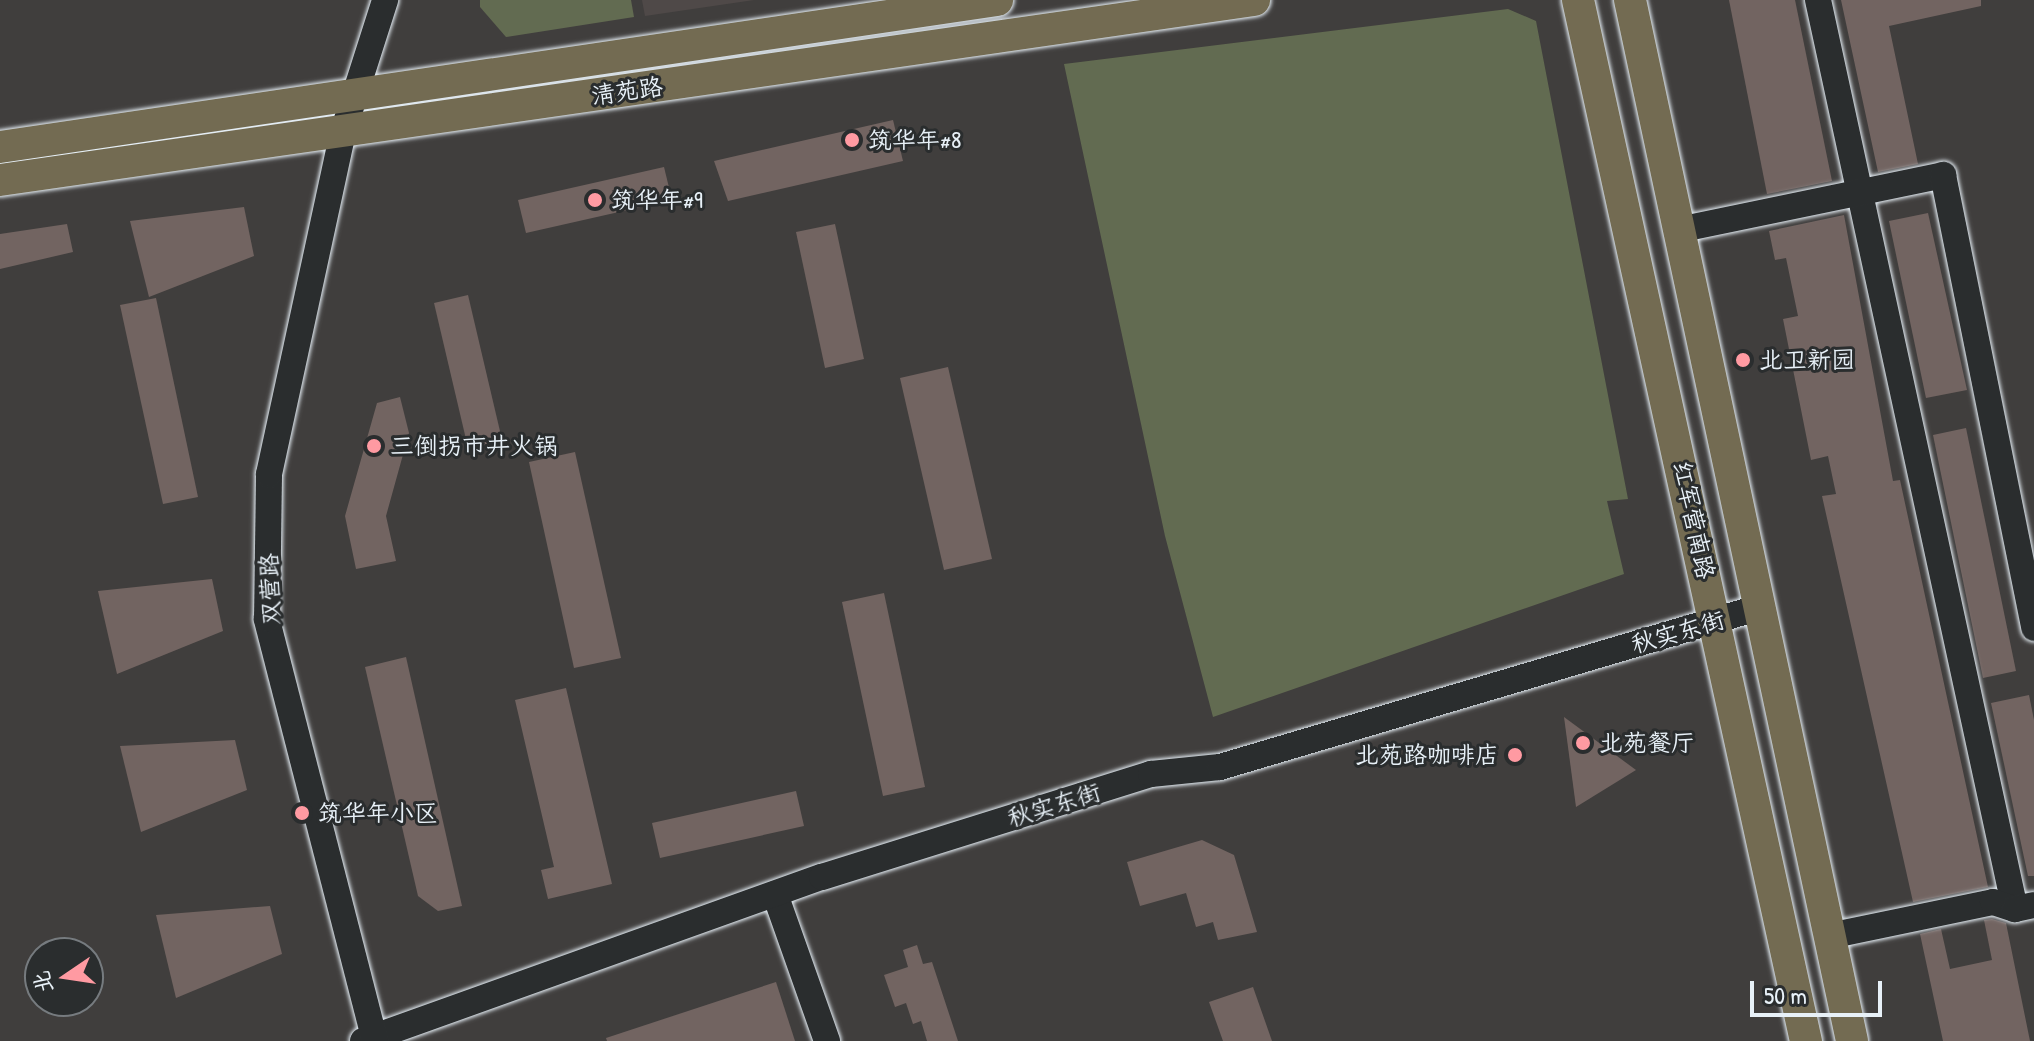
<!DOCTYPE html>
<html>
<head>
<meta charset="utf-8">
<style>
  body { margin:0 }
  #map { position:relative; width:2034px; height:1041px; overflow:hidden; background:#403e3d; font-family:"Patrick Hand","LXGW WenKai TC",sans-serif }
  div>[style] { position:absolute }
  .built>* { inset:0; background:#4f4948 }
  .green>* { inset:0; background:#626b51 }
  .building>* { inset:0; background:#726461 }
  .roads { filter:drop-shadow(0 0 2px #e8f1f8) drop-shadow(0 0 2px #e8f1f8) }
  .minor>* { height:26px; margin:-13px; padding:0 13px; transform-origin:13px; border-radius:13px; background:#2a2d2e }
  .major>* { height:32px; margin:-16px; padding:0 16px; transform-origin:16px; border-radius:16px; background:#736b52 }
  .dots>* { width:22px; height:22px; translate:-50% -50%; box-sizing:border-box; border:4px solid #2a2d2e; border-radius:50% }
  span { translate:-50% -50%; white-space:nowrap; text-align:center; line-height:1.15; -webkit-text-stroke:6px #2a2d2e; paint-order:stroke }
  .street-label { font-size:24px; color:#e8f1f8 }
  .poi-label { font-size:24px; color:#e8f1f8 }
  .left { translate:0 -50%; text-align:left }
  .right { translate:-100% -50%; text-align:right }
  .north { position:absolute; left:24px; top:937px; width:80px; height:80px; box-sizing:border-box; background:#2a2d2e; border:2px solid #767b7f; border-radius:50%; rotate:257deg; font-size:22px; font-weight:700; line-height:32px; text-align:center; color:#e8f1f8 }
  .north::after { content:''; display:block; margin:auto; width:28px; height:36px; background:#ff9aa2; clip-path:polygon(50% 0,100% 100%,50% 72%,0 100%) }
  .scale { position:absolute; left:1750px; top:981px; width:132px; height:36px; box-sizing:border-box; border:4px solid #e8f1f8; border-top:0; padding-left:10px; font-size:24px; line-height:28px; white-space:nowrap; color:#e8f1f8; -webkit-text-stroke:6px #2a2d2e; paint-order:stroke }
</style>
</head>
<body>
<div id="map">
  <div class="built">
    <i style="clip-path:polygon(642px 0,754px 0,645px 16px)"></i>
  </div>
  <div class="green">
    <i style="clip-path:polygon(480px 0,631px 0,634px 17px,506px 37px,480px 7px)"></i>
    <i style="clip-path:polygon(1508px 9px,1536px 21px,1628px 499px,1607px 501px,1624px 574px,1213px 717px,1165px 536px,1064px 64px)"></i>
  </div>
  <div class="building">
    <i style="clip-path:polygon(1729px 0,1795px 0,1832px 181px,1767px 194px)"></i>
    <i style="clip-path:polygon(1841px 0,1981px 0,1981px 6px,1889px 26px,1918px 164px,1878px 172px)"></i>
    <i style="clip-path:polygon(893px 120px,903px 161px,728px 201px,714px 161px)"></i>
    <i style="clip-path:polygon(664px 167px,672px 200px,526px 233px,518px 200px)"></i>
    <i style="clip-path:polygon(244px 207px,254px 256px,149px 297px,130px 221px)"></i>
    <i style="clip-path:polygon(1928px 213px,1967px 390px,1926px 398px,1889px 221px)"></i>
    <i style="clip-path:polygon(1844px 215px,1893px 481px,1900px 480px,1988px 887px,1913px 902px,1822px 496px,1836px 494px,1828px 456px,1811px 460px,1783px 319px,1798px 316px,1786px 258px,1775px 260px,1769px 231px)"></i>
    <i style="clip-path:polygon(67px 224px,73px 252px,0 269px,0 234px)"></i>
    <i style="clip-path:polygon(835px 224px,864px 359px,825px 368px,796px 232px)"></i>
    <i style="clip-path:polygon(468px 295px,503px 444px,469px 452px,434px 303px)"></i>
    <i style="clip-path:polygon(156px 298px,198px 497px,163px 504px,120px 305px)"></i>
    <i style="clip-path:polygon(948px 367px,992px 559px,944px 570px,900px 378px)"></i>
    <i style="clip-path:polygon(400px 397px,409px 433px,386px 516px,396px 561px,356px 569px,345px 516px,377px 403px)"></i>
    <i style="clip-path:polygon(1966px 428px,2016px 671px,1983px 678px,1933px 435px)"></i>
    <i style="clip-path:polygon(575px 452px,621px 658px,574px 668px,529px 462px)"></i>
    <i style="clip-path:polygon(212px 579px,223px 631px,117px 674px,98px 591px)"></i>
    <i style="clip-path:polygon(884px 593px,925px 787px,883px 796px,842px 602px)"></i>
    <i style="clip-path:polygon(406px 657px,462px 906px,438px 911px,418px 896px,365px 667px)"></i>
    <i style="clip-path:polygon(566px 688px,612px 884px,548px 899px,541px 870px,554px 867px,515px 700px)"></i>
    <i style="clip-path:polygon(2029px 695px,2034px 720px,2034px 876px,2028px 876px,1991px 703px)"></i>
    <i style="clip-path:polygon(1564px 717px,1636px 770px,1576px 807px)"></i>
    <i style="clip-path:polygon(235px 740px,247px 790px,141px 832px,120px 746px)"></i>
    <i style="clip-path:polygon(796px 791px,804px 826px,660px 858px,652px 823px)"></i>
    <i style="clip-path:polygon(1202px 840px,1234px 855px,1257px 932px,1218px 940px,1213px 922px,1196px 927px,1186px 893px,1140px 906px,1127px 862px)"></i>
    <i style="clip-path:polygon(270px 906px,282px 954px,176px 998px,156px 915px)"></i>
    <i style="clip-path:polygon(1992px 919px,2006px 923px,2030px 1041px,1943px 1041px,1920px 934px,1941px 929px,1950px 969px,1992px 960px,1984px 920px)"></i>
    <i style="clip-path:polygon(917px 945px,923px 964px,932px 962px,958px 1041px,927px 1041px,921px 1021px,913px 1024px,906px 1003px,895px 1007px,884px 975px,908px 967px,903px 950px)"></i>
    <i style="clip-path:polygon(776px 982px,795px 1041px,607px 1041px,606px 1038px)"></i>
    <i style="clip-path:polygon(1253px 987px,1272px 1041px,1223px 1041px,1209px 1002px)"></i>
  </div>
  <div class="roads">
    <div class="minor">
      <i style="left:1818px;top:0;width:930px;rotate:77.77deg"></i>
      <i style="left:1678px;top:230px;width:271px;rotate:-11.7deg"></i>
      <i style="left:1943px;top:175px;width:462px;rotate:78.6deg"></i>
      <i style="left:775px;top:894px;width:156px;rotate:70.5deg"></i>
      <i style="left:1829px;top:936px;width:167px;rotate:-11.7deg"></i>
      <i style="left:1993px;top:902px;width:23px;rotate:18deg"></i>
      <i style="left:2015px;top:909px;width:19px;rotate:-12deg"></i>
      <i style="left:363px;top:1041px;width:487px;rotate:-19.7deg"></i>
      <i style="left:822px;top:877px;width:345px;rotate:-17.4deg"></i>
      <i style="left:1151px;top:774px;width:69px;rotate:-5.8deg"></i>
      <i style="left:1220px;top:767px;width:560px;rotate:-16.49deg"></i>
      <i style="left:375px;top:1041px;width:436px;rotate:-104.4deg"></i>
      <i style="left:267px;top:619px;width:145px;rotate:-89.2deg"></i>
      <i style="left:269px;top:474px;width:350px;rotate:-77.8deg"></i>
      <i style="left:343px;top:132px;width:139px;rotate:-72.3deg"></i>
    </div>
    <div class="major">
      <i style="left:1578px;top:0;width:1066px;rotate:77.65deg"></i>
      <i style="left:1630px;top:0;width:1064px;rotate:77.96deg"></i>
      <i style="left:0;top:147px;width:1008px;rotate:-8.39deg"></i>
      <i style="left:0;top:180px;width:1267px;rotate:-8.17deg"></i>
    </div>
  </div>
  <div class="dots">
    <i style="left:852px;top:140px;background:#ff9aa2"></i>
    <i style="left:595px;top:200px;background:#ff9aa2"></i>
    <i style="left:1743px;top:360px;background:#ff9aa2"></i>
    <i style="left:374px;top:446px;background:#ff9aa2"></i>
    <i style="left:1583px;top:743px;background:#ff9aa2"></i>
    <i style="left:1515px;top:755px;background:#ff9aa2"></i>
    <i style="left:302px;top:813px;background:#ff9aa2"></i>
  </div>
  <div class="street-label">
    <span style="left:627px;top:91px;rotate:-8deg">清苑路</span>
    <span style="left:1694px;top:520px;rotate:78deg">红军营南路</span>
    <span style="left:270px;top:589px;rotate:-92deg">双营路</span>
    <span style="left:1678px;top:632px;rotate:-16deg">秋实东街</span>
    <span style="left:1054px;top:805px;rotate:-17deg">秋实东街</span>
  </div>
  <div class="poi-label">
    <span class="left" style="left:868px;top:140px">筑华年#8</span>
    <span class="left" style="left:611px;top:200px">筑华年#9</span>
    <span class="left" style="left:1759px;top:360px">北卫新园</span>
    <span class="left" style="left:390px;top:446px">三倒拐市井火锅</span>
    <span class="left" style="left:1599px;top:743px">北苑餐厅</span>
    <span class="right" style="left:1499px;top:755px">北苑路咖啡店</span>
    <span class="left" style="left:318px;top:813px">筑华年小区</span>
  </div>
  <div class="north">北</div>
  <div class="scale">50 m</div>
</div>
</body>
</html>
